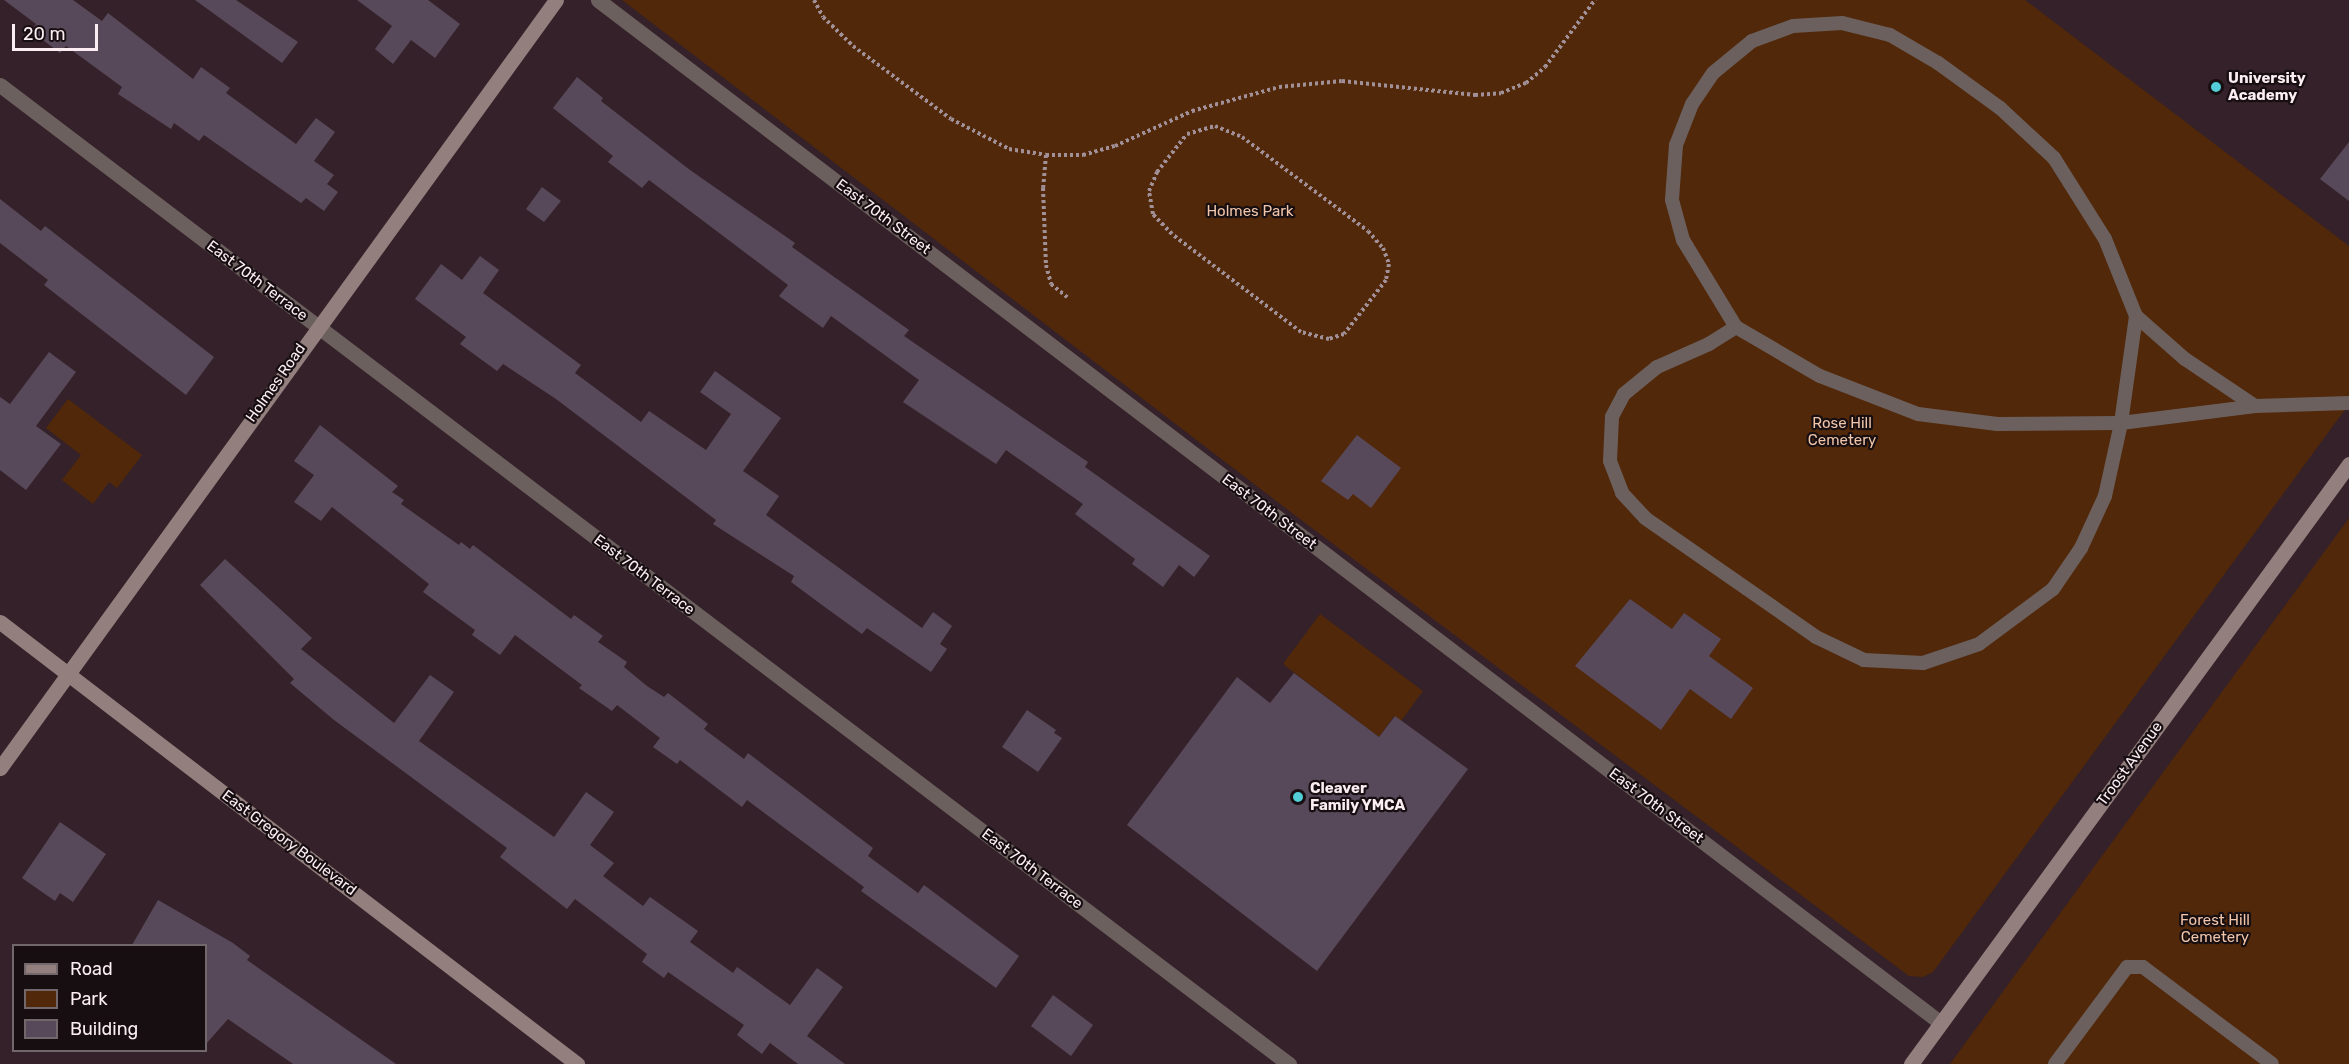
<!DOCTYPE html>
<html>
<head>
<meta charset="utf-8">
<style>
  body { margin:0 }
  #map { position:relative; width:2349px; height:1064px; overflow:hidden; background:#352129; font-family:Rubik,sans-serif }
  div>[style] { position:absolute }
  .green>* { inset:0; background:#512809 }
  .building>* { inset:0; background:#58495a }
  .path>* { height:4px; margin-top:-2px; transform-origin:0; background:repeating-linear-gradient(90deg,#a19097 0 3px,transparent 0 6px) }
  .service>* { height:14px; margin:-7px; padding:0 7px; transform-origin:7px; border-radius:7px; background:#6c605f }
  .minor>* { height:15px; margin:-7.5px; padding:0 7.5px; transform-origin:7.5px; border-radius:7.5px; background:#6c605f }
  .secondary>* { height:15px; margin:-7.5px; padding:0 7.5px; transform-origin:7.5px; border-radius:7.5px; background:#927f7e }
  .dots>* { width:16px; height:16px; translate:-50% -50%; box-sizing:border-box; border:3px solid #170e11; border-radius:50% }
  span { translate:-50% -50%; white-space:nowrap; text-align:center; line-height:1.15; -webkit-text-stroke:4.5px #170e11; paint-order:stroke }
  .poi-label { font-size:15px; color:#fbedf2; font-weight:700 }
  .left { translate:0 -50%; text-align:left }
  .park-label { font-size:15px; color:#f0c5aa }
  .street-label { font-size:15px; color:#fbedf2 }
  .legend { position:absolute; left:12px; top:944px; width:195px; height:108px; box-sizing:border-box; background:#170e11; border:2px solid #72676b; margin:0; padding:8px 10px; list-style:none; font-size:18px; color:#fbedf2 }
  .legend li { display:flex; align-items:center; gap:12px; height:30px }
  .legend b { width:30px; border:2px solid #72676b }
  .scale { position:absolute; left:12px; top:24px; width:86px; height:27px; box-sizing:border-box; border:3px solid #fbedf2; border-top:0; padding-left:8px; font-size:18px; line-height:21px; white-space:nowrap; color:#fbedf2; -webkit-text-stroke:4px #170e11; paint-order:stroke }
</style>
</head>
<body>
<div id="map">
  <div class="green">
    <i style="clip-path:polygon(622px 0,2025px 0,2349px 246px,2349px 404px,1933px 972px,1923px 977px,1909px 976px,1292px 513px)"></i>
    <i style="clip-path:polygon(68px 399px,142px 455px,117px 488px,109px 482px,93px 504px,62px 480px,81px 455px,46px 428px)"></i>
    <i style="clip-path:polygon(2349px 518px,2349px 1064px,1950px 1064px)"></i>
    <i style="clip-path:polygon(1320px 614px,1423px 691px,1401px 721px,1394px 716px,1379px 737px,1283px 664px)"></i>
  </div>
  <div class="building">
    <i style="clip-path:polygon(4px 0,73px 0,102px 21px,108px 13px,193px 79px,201px 67px,230px 88px,226px 93px,296px 144px,316px 118px,335px 132px,314px 161px,334px 175px,327px 184px,338px 192px,324px 211px,306px 198px,301px 203px,204px 135px,199px 141px,174px 123px,171px 129px,118px 94px,122px 87px,66px 46px,60px 53px,31px 31px,36px 24px)"></i>
    <i style="clip-path:polygon(195px 0,236px 0,298px 42px,282px 63px)"></i>
    <i style="clip-path:polygon(357px 0,428px 0,460px 24px,435px 58px,411px 40px,393px 64px,375px 49px,392px 26px)"></i>
    <i style="clip-path:polygon(577px 77px,603px 98px,601px 101px,690px 170px,795px 243px,792px 247px,909px 330px,904px 336px,1088px 462px,1085px 467px,1210px 556px,1194px 577px,1179px 565px,1163px 587px,1132px 564px,1135px 559px,1075px 514px,1083px 504px,1006px 450px,996px 464px,903px 402px,919px 380px,831px 316px,823px 328px,779px 296px,788px 285px,649px 180px,642px 188px,608px 162px,613px 156px,553px 108px)"></i>
    <i style="clip-path:polygon(2349px 142px,2349px 201px,2320px 179px)"></i>
    <i style="clip-path:polygon(542px 187px,561px 201px,544px 222px,526px 209px)"></i>
    <i style="clip-path:polygon(0 199px,41px 231px,45px 226px,214px 357px,186px 395px,44px 285px,48px 280px,0 243px)"></i>
    <i style="clip-path:polygon(480px 256px,499px 270px,483px 293px,581px 365px,575px 373px,641px 422px,649px 411px,706px 450px,731px 414px,700px 392px,715px 371px,781px 418px,743px 471px,779px 496px,766px 515px,922px 628px,933px 612px,952px 626px,940px 644px,947px 649px,931px 672px,867px 628px,862px 634px,822px 605px,791px 582px,794px 576px,713px 524px,716px 520px,556px 399px,503px 364px,497px 371px,460px 344px,466px 337px,415px 299px,441px 264px,462px 280px)"></i>
    <i style="clip-path:polygon(49px 352px,76px 372px,36px 426px,61px 444px,26px 490px,0 470px,0 397px,10px 404px)"></i>
    <i style="clip-path:polygon(320px 425px,398px 486px,392px 492px,404px 500px,401px 504px,459px 545px,461px 542px,470px 549px,473px 545px,571px 619px,574px 615px,603px 636px,598px 642px,627px 662px,624px 667px,647px 686px,664px 697px,668px 693px,708px 724px,704px 729px,744px 759px,748px 753px,873px 848px,868px 856px,918px 893px,924px 885px,1019px 956px,996px 988px,861px 891px,864px 887px,747px 800px,742px 807px,680px 760px,677px 764px,653px 747px,660px 738px,617px 705px,612px 711px,579px 688px,582px 685px,515px 635px,500px 655px,472px 635px,475px 630px,423px 592px,429px 584px,332px 507px,321px 521px,294px 502px,314px 475px,294px 461px)"></i>
    <i style="clip-path:polygon(1357px 435px,1401px 468px,1371px 508px,1353px 494px,1348px 500px,1321px 481px)"></i>
    <i style="clip-path:polygon(225px 559px,312px 638px,301px 649px,394px 723px,430px 675px,454px 692px,419px 741px,554px 837px,586px 792px,614px 812px,590px 845px,614px 863px,603px 876px,643px 906px,650px 897px,698px 931px,690px 942px,733px 973px,737px 967px,790px 1005px,817px 968px,843px 987px,807px 1036px,845px 1064px,798px 1064px,770px 1043px,762px 1054px,737px 1035px,744px 1025px,668px 972px,664px 978px,642px 962px,647px 954px,575px 899px,567px 909px,500px 857px,507px 848px,334px 720px,290px 683px,294px 679px,200px 585px)"></i>
    <i style="clip-path:polygon(1630px 599px,1672px 629px,1684px 613px,1721px 639px,1709px 656px,1753px 688px,1731px 719px,1690px 689px,1661px 730px,1575px 666px)"></i>
    <i style="clip-path:polygon(1294px 673px,1379px 737px,1395px 716px,1468px 769px,1317px 971px,1127px 825px,1237px 677px,1270px 703px)"></i>
    <i style="clip-path:polygon(1027px 710px,1056px 730px,1054px 733px,1062px 738px,1038px 772px,1002px 747px)"></i>
    <i style="clip-path:polygon(60px 822px,106px 854px,73px 902px,60px 893px,55px 901px,22px 878px)"></i>
    <i style="clip-path:polygon(158px 900px,233px 943px,250px 956px,247px 960px,396px 1064px,293px 1064px,228px 1019px,206px 1044px,206px 945px,132px 945px)"></i>
    <i style="clip-path:polygon(1053px 995px,1093px 1025px,1071px 1056px,1031px 1026px)"></i>
  </div>
  <div class="path">
    <i style="left:814px;top:0;width:19px;rotate:62deg"></i>
    <i style="left:823px;top:17px;width:42px;rotate:44deg"></i>
    <i style="left:853px;top:46px;width:122px;rotate:36.7deg"></i>
    <i style="left:951px;top:119px;width:65px;rotate:27.3deg"></i>
    <i style="left:1009px;top:149px;width:37px;rotate:9deg"></i>
    <i style="left:1046px;top:155px;width:37px"></i>
    <i style="left:1083px;top:155px;width:33px;rotate:-16deg"></i>
    <i style="left:1115px;top:146px;width:85px;rotate:-24.4deg"></i>
    <i style="left:1192px;top:111px;width:90px;rotate:-15.4deg"></i>
    <i style="left:1279px;top:87px;width:63px;rotate:-5.4deg"></i>
    <i style="left:1342px;top:81px;width:134px;rotate:6deg"></i>
    <i style="left:1475px;top:95px;width:26px;rotate:-4deg"></i>
    <i style="left:1501px;top:93px;width:27px;rotate:-22deg"></i>
    <i style="left:1526px;top:83px;width:25px;rotate:-40deg"></i>
    <i style="left:1545px;top:67px;width:84px;rotate:-53.3deg"></i>
    <i style="left:1215px;top:126px;width:29px;rotate:22deg"></i>
    <i style="left:1242px;top:137px;width:157px;rotate:36.7deg"></i>
    <i style="left:1368px;top:231px;width:23px;rotate:49deg"></i>
    <i style="left:1383px;top:248px;width:17px;rotate:69deg"></i>
    <i style="left:1389px;top:264px;width:16px;rotate:101deg"></i>
    <i style="left:1386px;top:280px;width:68px;rotate:127.9deg"></i>
    <i style="left:1344px;top:334px;width:16px;rotate:162deg"></i>
    <i style="left:1329px;top:339px;width:29px;rotate:-166deg"></i>
    <i style="left:1301px;top:332px;width:162px;rotate:-142.8deg"></i>
    <i style="left:1172px;top:234px;width:28px;rotate:-134deg"></i>
    <i style="left:1153px;top:214px;width:23px;rotate:-100deg"></i>
    <i style="left:1149px;top:191px;width:21px;rotate:-67deg"></i>
    <i style="left:1157px;top:172px;width:48px;rotate:-51.7deg"></i>
    <i style="left:1187px;top:134px;width:29px;rotate:-16deg"></i>
    <i style="left:1046px;top:155px;width:33px;rotate:95deg"></i>
    <i style="left:1043px;top:188px;width:77px;rotate:87.8deg"></i>
    <i style="left:1046px;top:265px;width:20px;rotate:75deg"></i>
    <i style="left:1051px;top:284px;width:21px;rotate:39deg"></i>
  </div>
  <div class="service">
    <i style="left:2136px;top:316px;width:65px;rotate:41.3deg"></i>
    <i style="left:2185px;top:359px;width:84px;rotate:33.9deg"></i>
    <i style="left:1736px;top:327px;width:32px;rotate:148deg"></i>
    <i style="left:1709px;top:344px;width:57px;rotate:156.1deg"></i>
    <i style="left:1657px;top:367px;width:43px;rotate:140.7deg"></i>
    <i style="left:1624px;top:394px;width:26px;rotate:118deg"></i>
    <i style="left:1612px;top:417px;width:44px;rotate:92.6deg"></i>
    <i style="left:1610px;top:461px;width:34px;rotate:69deg"></i>
    <i style="left:1622px;top:493px;width:34px;rotate:47deg"></i>
    <i style="left:1645px;top:518px;width:208px;rotate:34.8deg"></i>
    <i style="left:1816px;top:637px;width:53px;rotate:25.6deg"></i>
    <i style="left:1864px;top:660px;width:59px;rotate:2.9deg"></i>
    <i style="left:1923px;top:663px;width:59px;rotate:-18.7deg"></i>
    <i style="left:1979px;top:644px;width:92px;rotate:-36.6deg"></i>
    <i style="left:2053px;top:589px;width:50px;rotate:-55.7deg"></i>
    <i style="left:2081px;top:548px;width:57px;rotate:-65.2deg"></i>
    <i style="left:2105px;top:496px;width:75px;rotate:-77.6deg"></i>
    <i style="left:2121px;top:423px;width:108px;rotate:-82deg"></i>
    <i style="left:2136px;top:316px;width:83px;rotate:-111.9deg"></i>
    <i style="left:2105px;top:239px;width:96px;rotate:-122.2deg"></i>
    <i style="left:2054px;top:158px;width:74px;rotate:-137.2deg"></i>
    <i style="left:2000px;top:108px;width:77px;rotate:-144deg"></i>
    <i style="left:1938px;top:63px;width:56px;rotate:-149.7deg"></i>
    <i style="left:1890px;top:35px;width:49px;rotate:-166deg"></i>
    <i style="left:1842px;top:23px;width:49px;rotate:176.5deg"></i>
    <i style="left:1793px;top:26px;width:44px;rotate:159.9deg"></i>
    <i style="left:1752px;top:41px;width:50px;rotate:140.6deg"></i>
    <i style="left:1713px;top:73px;width:37px;rotate:124deg"></i>
    <i style="left:1692px;top:104px;width:44px;rotate:111.3deg"></i>
    <i style="left:1676px;top:145px;width:55px;rotate:94.2deg"></i>
    <i style="left:1672px;top:200px;width:41px;rotate:74.6deg"></i>
    <i style="left:1683px;top:240px;width:102px;rotate:58.7deg"></i>
    <i style="left:1736px;top:327px;width:97px;rotate:30.3deg"></i>
    <i style="left:1820px;top:376px;width:105px;rotate:21.2deg"></i>
    <i style="left:1918px;top:414px;width:80px;rotate:7.2deg"></i>
    <i style="left:1997px;top:424px;width:124px;rotate:-0.5deg"></i>
    <i style="left:2121px;top:423px;width:135px;rotate:-7.2deg"></i>
    <i style="left:2255px;top:406px;width:94px;rotate:-1.8deg"></i>
    <i style="left:2055px;top:1064px;width:121px;rotate:-53.4deg"></i>
    <i style="left:2127px;top:967px;width:16px"></i>
    <i style="left:2143px;top:967px;width:161px;rotate:36.9deg"></i>
  </div>
  <div class="minor">
    <i style="left:598px;top:0;width:1688px;rotate:37.3deg"></i>
    <i style="left:0;top:85px;width:1619px;rotate:37.22deg"></i>
  </div>
  <div class="secondary">
    <i style="left:0;top:622px;width:727px;rotate:37.45deg"></i>
    <i style="left:0;top:768px;width:948px;rotate:-54.1deg"></i>
    <i style="left:1911px;top:1064px;width:743px;rotate:-53.87deg"></i>
  </div>
  <div class="dots">
    <i style="left:2216px;top:87px;background:#52ccd6"></i>
    <i style="left:1298px;top:797px;background:#52ccd6"></i>
  </div>
  <div class="poi-label">
    <span class="left" style="left:2228px;top:87px">University<br>Academy</span>
    <span class="left" style="left:1310px;top:797px">Cleaver<br>Family YMCA</span>
  </div>
  <div class="park-label">
    <span style="left:1250px;top:212px">Holmes Park</span>
    <span style="left:1842px;top:432px">Rose Hill<br>Cemetery</span>
    <span style="left:2215px;top:929px">Forest Hill<br>Cemetery</span>
  </div>
  <div class="street-label">
    <span style="left:883px;top:217px;rotate:37deg">East 70th Street</span>
    <span style="left:257px;top:281px;rotate:37deg">East 70th Terrace</span>
    <span style="left:276px;top:383px;rotate:-55deg">Holmes Road</span>
    <span style="left:1269px;top:512px;rotate:37deg">East 70th Street</span>
    <span style="left:644px;top:575px;rotate:37deg">East 70th Terrace</span>
    <span style="left:2130px;top:764px;rotate:-54deg">Troost Avenue</span>
    <span style="left:1656px;top:806px;rotate:37deg">East 70th Street</span>
    <span style="left:289px;top:843px;rotate:37deg">East Gregory Boulevard</span>
    <span style="left:1032px;top:869px;rotate:37deg">East 70th Terrace</span>
  </div>
  <ul class="legend">
  <li><b style="height:8px;background:#927f7e"></b>Road</li>
  <li><b style="height:16px;background:#512809"></b>Park</li>
  <li><b style="height:16px;background:#58495a"></b>Building</li>
  </ul>
  <div class="scale">20 m</div>
</div>
</body>
</html>
